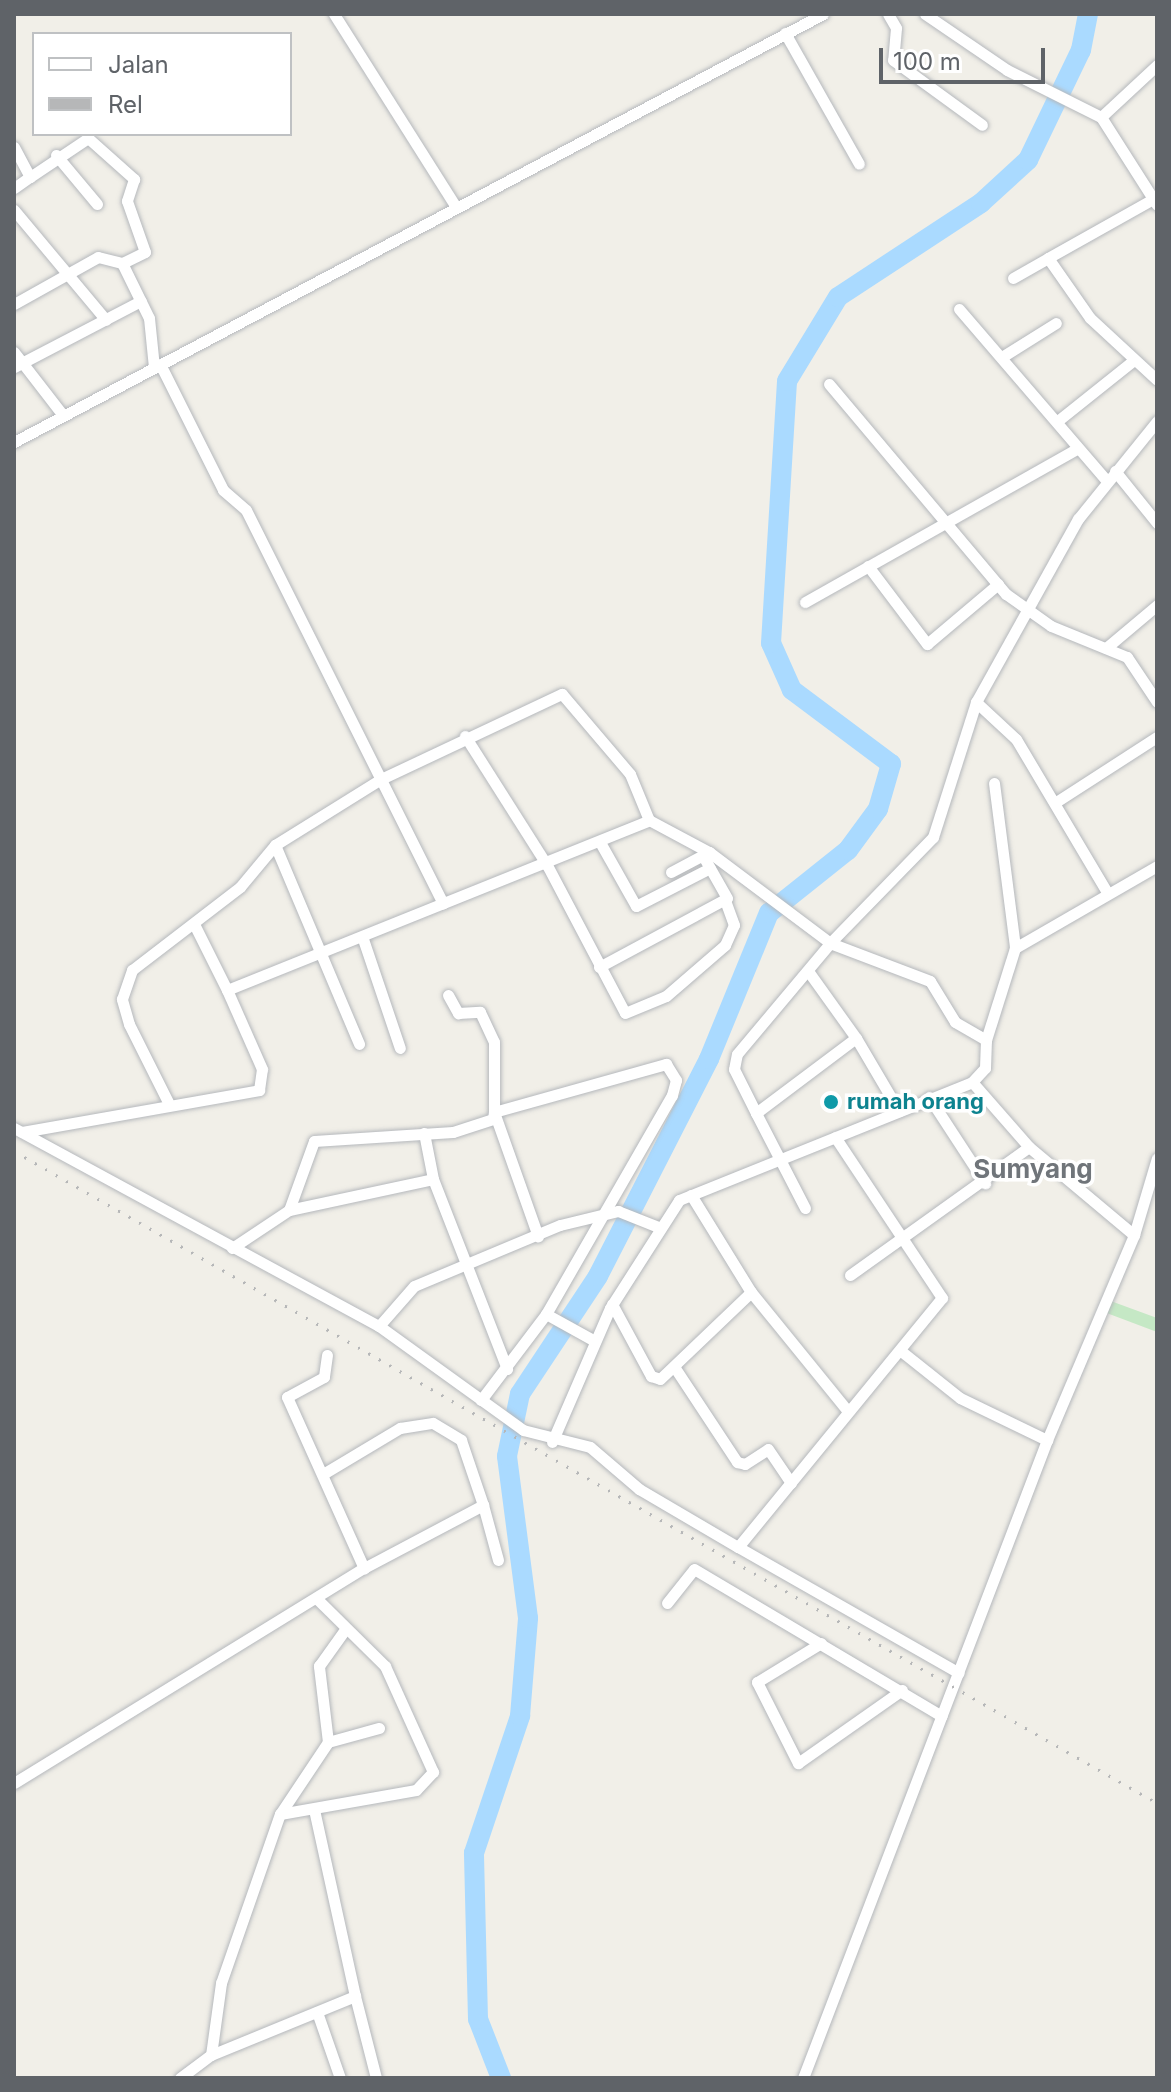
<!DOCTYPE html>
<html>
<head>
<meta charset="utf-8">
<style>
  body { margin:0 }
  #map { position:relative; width:1171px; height:2092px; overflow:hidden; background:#f1efe8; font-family:Inter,sans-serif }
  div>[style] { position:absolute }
  .green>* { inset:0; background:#c5e8c5 }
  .river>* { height:20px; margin:-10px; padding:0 10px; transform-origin:10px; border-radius:10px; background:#aadaff }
  .roads { filter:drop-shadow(0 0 2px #b5b8bc) drop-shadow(0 0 2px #b5b8bc) }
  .minor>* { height:11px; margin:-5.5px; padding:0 5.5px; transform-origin:5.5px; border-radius:5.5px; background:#fff }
  .rail>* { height:3px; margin-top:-1.5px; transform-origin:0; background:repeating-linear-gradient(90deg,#b6b7b8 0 2px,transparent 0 12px) }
  .dots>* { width:22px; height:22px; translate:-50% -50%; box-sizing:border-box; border:4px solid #fff; border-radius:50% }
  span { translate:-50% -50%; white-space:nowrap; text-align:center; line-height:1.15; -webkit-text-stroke:7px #fff; paint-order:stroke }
  .culture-label { font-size:22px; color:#0d838f; font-weight:700 }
  .left { translate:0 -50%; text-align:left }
  .quarter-label { font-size:26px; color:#70757a; font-weight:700 }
  .frame { position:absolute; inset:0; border:16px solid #5f6368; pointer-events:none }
  .legend { position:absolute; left:32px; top:32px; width:260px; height:104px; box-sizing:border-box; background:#fff; border:2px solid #bfc1c3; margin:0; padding:10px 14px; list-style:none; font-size:24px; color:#5f6368 }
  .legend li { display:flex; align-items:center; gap:16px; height:40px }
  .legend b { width:40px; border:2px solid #bfc1c3 }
  .scale { position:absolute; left:879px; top:48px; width:166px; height:36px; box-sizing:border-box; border:4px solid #5f6368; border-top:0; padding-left:10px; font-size:24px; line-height:28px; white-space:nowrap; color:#5f6368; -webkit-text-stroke:6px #fff; paint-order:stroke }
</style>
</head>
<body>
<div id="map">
  <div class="green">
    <i style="clip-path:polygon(1108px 1300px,1157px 1318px,1157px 1332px,1104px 1312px)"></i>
  </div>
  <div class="river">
    <i style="left:501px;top:2078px;width:63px;rotate:-111.3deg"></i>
    <i style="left:478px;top:2019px;width:166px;rotate:-91.4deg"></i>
    <i style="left:474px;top:1853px;width:145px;rotate:-71.4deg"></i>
    <i style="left:520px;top:1716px;width:98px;rotate:-85.3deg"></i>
    <i style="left:528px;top:1618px;width:163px;rotate:-97.4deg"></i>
    <i style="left:507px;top:1456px;width:63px;rotate:-78.2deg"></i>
    <i style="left:520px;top:1394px;width:141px;rotate:-56.5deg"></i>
    <i style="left:598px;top:1276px;width:244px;rotate:-62.9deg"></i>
    <i style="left:709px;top:1059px;width:158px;rotate:-67.7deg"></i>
    <i style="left:769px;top:913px;width:101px;rotate:-38.6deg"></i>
    <i style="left:848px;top:850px;width:51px;rotate:-53.8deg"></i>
    <i style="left:878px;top:809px;width:47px;rotate:-73.9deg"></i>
    <i style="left:891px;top:764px;width:124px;rotate:-143.2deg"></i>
    <i style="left:792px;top:690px;width:51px;rotate:-114.1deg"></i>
    <i style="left:771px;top:643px;width:262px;rotate:-86.5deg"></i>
    <i style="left:787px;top:381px;width:98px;rotate:-58.7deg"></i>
    <i style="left:838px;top:297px;width:171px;rotate:-33.3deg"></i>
    <i style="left:981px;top:203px;width:64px;rotate:-42.5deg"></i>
    <i style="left:1028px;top:160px;width:122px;rotate:-64.3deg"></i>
    <i style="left:1081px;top:50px;width:37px;rotate:-79deg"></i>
  </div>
  <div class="roads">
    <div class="minor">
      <i style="left:334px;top:14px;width:225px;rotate:57.7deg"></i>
      <i style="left:888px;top:14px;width:16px;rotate:60deg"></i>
      <i style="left:896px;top:28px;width:32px;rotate:95deg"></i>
      <i style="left:893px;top:60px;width:110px;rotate:36.1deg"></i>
      <i style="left:925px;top:14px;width:99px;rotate:34.3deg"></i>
      <i style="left:1007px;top:70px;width:105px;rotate:26.6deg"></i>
      <i style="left:785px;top:33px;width:150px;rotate:60.5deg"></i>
      <i style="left:1157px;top:65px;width:76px;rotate:137.1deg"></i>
      <i style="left:1101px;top:117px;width:104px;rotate:57.5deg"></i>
      <i style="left:14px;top:147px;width:34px;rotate:62deg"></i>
      <i style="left:30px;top:177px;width:70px;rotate:-33.9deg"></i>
      <i style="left:88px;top:138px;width:62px;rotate:41.7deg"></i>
      <i style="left:134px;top:179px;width:23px;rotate:108deg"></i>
      <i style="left:127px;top:201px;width:54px;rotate:70.6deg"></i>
      <i style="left:145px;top:252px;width:25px;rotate:154deg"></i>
      <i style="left:122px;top:263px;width:61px;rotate:63.9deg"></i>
      <i style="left:149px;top:318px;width:49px;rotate:84.2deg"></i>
      <i style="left:56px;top:155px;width:64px;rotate:50.1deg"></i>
      <i style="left:14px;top:188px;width:19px;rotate:-35deg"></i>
      <i style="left:1153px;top:199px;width:120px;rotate:150.7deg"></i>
      <i style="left:1048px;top:258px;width:73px;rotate:55deg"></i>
      <i style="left:1090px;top:318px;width:91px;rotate:42.8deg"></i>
      <i style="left:14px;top:210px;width:143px;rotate:50.1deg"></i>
      <i style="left:1013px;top:278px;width:40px;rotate:-29.7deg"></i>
      <i style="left:14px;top:304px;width:96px;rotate:-29.2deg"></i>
      <i style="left:98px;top:257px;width:25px;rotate:14deg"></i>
      <i style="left:959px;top:309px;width:227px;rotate:49.3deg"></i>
      <i style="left:14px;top:352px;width:78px;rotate:52.3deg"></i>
      <i style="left:1005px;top:355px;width:60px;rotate:-32.1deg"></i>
      <i style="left:160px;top:364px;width:141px;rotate:63.4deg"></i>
      <i style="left:223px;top:490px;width:30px;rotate:41deg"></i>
      <i style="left:246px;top:510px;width:440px;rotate:63.4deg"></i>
      <i style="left:14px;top:367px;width:143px;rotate:-27.5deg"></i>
      <i style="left:829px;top:384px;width:275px;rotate:49.9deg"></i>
      <i style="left:1006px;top:594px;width:55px;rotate:35.4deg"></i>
      <i style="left:1051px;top:626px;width:82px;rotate:22.2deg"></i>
      <i style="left:1127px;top:657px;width:54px;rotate:56.3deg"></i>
      <i style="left:1060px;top:419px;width:95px;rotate:-38.6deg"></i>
      <i style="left:14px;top:442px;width:915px;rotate:-27.88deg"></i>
      <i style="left:1115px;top:471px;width:67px;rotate:51.1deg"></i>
      <i style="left:868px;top:566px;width:98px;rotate:52.9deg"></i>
      <i style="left:927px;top:644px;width:93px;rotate:-40.2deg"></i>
      <i style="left:805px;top:602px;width:313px;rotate:-29.4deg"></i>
      <i style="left:1106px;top:648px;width:67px;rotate:-40.1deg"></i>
      <i style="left:976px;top:702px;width:54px;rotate:42.8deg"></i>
      <i style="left:1016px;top:739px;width:178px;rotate:59.3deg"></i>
      <i style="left:465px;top:736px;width:153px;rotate:57.6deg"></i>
      <i style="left:547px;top:865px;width:167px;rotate:62.2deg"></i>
      <i style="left:625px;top:1013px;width:44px;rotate:-22.5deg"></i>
      <i style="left:666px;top:996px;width:78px;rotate:-40.8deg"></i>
      <i style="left:725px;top:945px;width:22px;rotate:-66deg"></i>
      <i style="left:734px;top:925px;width:27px;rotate:-110deg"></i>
      <i style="left:994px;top:783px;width:166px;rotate:82.7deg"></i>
      <i style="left:1056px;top:802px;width:120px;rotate:-32.8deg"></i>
      <i style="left:601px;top:844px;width:71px;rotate:60.6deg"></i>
      <i style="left:636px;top:906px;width:83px;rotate:-27.2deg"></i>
      <i style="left:275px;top:845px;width:216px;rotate:67.1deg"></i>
      <i style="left:671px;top:872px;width:43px;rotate:-27.8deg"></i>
      <i style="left:194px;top:924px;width:74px;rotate:63.4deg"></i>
      <i style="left:227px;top:990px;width:455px;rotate:-21.9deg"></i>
      <i style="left:363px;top:939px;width:115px;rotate:71.3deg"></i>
      <i style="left:599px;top:967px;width:145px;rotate:-28.3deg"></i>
      <i style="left:727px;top:898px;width:43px;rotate:-119.6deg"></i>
      <i style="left:706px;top:861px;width:9px;rotate:-63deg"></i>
      <i style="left:808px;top:971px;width:82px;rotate:54.4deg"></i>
      <i style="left:448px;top:995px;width:21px;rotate:61deg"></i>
      <i style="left:458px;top:1013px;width:22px;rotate:-3deg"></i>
      <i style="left:480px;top:1012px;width:33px;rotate:65deg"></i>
      <i style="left:494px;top:1042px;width:70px;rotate:90deg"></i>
      <i style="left:494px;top:1112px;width:132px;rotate:70.5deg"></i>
      <i style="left:929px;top:1097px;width:103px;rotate:56.9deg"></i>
      <i style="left:168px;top:1102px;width:87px;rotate:-116.6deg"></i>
      <i style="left:129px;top:1024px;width:26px;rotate:-106deg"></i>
      <i style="left:122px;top:999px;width:31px;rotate:-71deg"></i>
      <i style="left:132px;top:970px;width:136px;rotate:-37.5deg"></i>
      <i style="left:240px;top:887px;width:55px;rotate:-50.2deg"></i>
      <i style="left:275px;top:845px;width:125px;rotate:-31.9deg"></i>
      <i style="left:381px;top:779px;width:200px;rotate:-25.2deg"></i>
      <i style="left:562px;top:694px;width:105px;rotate:49.6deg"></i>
      <i style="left:630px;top:774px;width:50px;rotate:67.6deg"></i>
      <i style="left:649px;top:820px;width:68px;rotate:28.1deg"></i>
      <i style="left:709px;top:852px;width:151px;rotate:36.9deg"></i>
      <i style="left:830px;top:943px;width:148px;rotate:-45.8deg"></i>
      <i style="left:933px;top:837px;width:142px;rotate:-72.3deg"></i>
      <i style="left:976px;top:702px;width:210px;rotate:-60.9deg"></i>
      <i style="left:1078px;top:519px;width:126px;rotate:-51.1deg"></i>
      <i style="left:756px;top:1113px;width:49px;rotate:-116.6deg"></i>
      <i style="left:734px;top:1069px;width:15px;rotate:-79deg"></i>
      <i style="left:737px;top:1054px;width:145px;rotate:-50deg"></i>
      <i style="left:830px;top:943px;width:107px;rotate:20.8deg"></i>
      <i style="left:930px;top:981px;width:48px;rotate:58.6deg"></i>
      <i style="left:955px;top:1022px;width:36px;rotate:30deg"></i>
      <i style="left:14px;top:1128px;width:415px;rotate:28.5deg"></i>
      <i style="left:379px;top:1326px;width:178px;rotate:35.8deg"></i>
      <i style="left:523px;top:1430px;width:69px;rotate:14.2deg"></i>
      <i style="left:590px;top:1447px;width:65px;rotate:40.6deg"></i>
      <i style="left:639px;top:1489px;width:115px;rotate:30.4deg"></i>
      <i style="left:738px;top:1547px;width:322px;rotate:-50.7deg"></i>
      <i style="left:942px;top:1298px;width:193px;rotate:-123.6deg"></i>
      <i style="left:22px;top:1132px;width:241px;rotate:-10deg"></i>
      <i style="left:259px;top:1090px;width:21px;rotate:-82deg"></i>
      <i style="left:262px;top:1069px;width:86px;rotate:-113.9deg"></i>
      <i style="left:424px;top:1133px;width:47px;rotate:78.9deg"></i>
      <i style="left:433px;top:1179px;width:204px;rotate:68.7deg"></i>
      <i style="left:1029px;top:1147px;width:137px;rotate:40deg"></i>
      <i style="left:691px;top:1195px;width:114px;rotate:58.3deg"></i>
      <i style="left:751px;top:1292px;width:152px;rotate:50.9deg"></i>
      <i style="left:805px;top:1208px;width:107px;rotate:-117.3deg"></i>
      <i style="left:756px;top:1113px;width:125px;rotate:-36.9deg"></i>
      <i style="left:856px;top:1038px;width:85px;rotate:59.5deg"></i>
      <i style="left:289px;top:1210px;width:147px;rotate:-12.1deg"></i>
      <i style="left:232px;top:1248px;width:69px;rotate:-33.7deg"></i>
      <i style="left:289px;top:1210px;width:73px;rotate:-70.1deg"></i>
      <i style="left:314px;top:1141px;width:139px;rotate:-3.7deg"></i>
      <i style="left:453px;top:1132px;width:42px;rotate:-18deg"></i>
      <i style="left:493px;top:1119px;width:7px;rotate:-82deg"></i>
      <i style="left:494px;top:1112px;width:179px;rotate:-15.6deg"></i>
      <i style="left:666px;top:1064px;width:19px;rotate:58deg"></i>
      <i style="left:676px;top:1080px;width:16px;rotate:105deg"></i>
      <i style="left:672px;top:1095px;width:253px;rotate:119.9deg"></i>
      <i style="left:546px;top:1314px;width:108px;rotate:127.1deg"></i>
      <i style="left:850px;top:1275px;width:220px;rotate:-35.6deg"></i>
      <i style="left:1029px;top:1147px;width:86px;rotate:-131.2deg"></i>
      <i style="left:612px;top:1304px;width:82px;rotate:61.6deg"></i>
      <i style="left:651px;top:1376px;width:9px;rotate:18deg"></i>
      <i style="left:660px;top:1379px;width:126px;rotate:-43.7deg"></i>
      <i style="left:546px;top:1314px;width:56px;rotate:28.9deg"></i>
      <i style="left:379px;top:1326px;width:53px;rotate:-48.8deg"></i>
      <i style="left:414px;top:1286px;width:158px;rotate:-22.7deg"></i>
      <i style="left:560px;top:1225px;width:60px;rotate:-13.6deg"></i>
      <i style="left:618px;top:1211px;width:43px;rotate:21.8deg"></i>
      <i style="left:901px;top:1351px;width:75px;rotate:38.5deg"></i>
      <i style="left:960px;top:1398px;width:97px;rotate:25.8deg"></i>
      <i style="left:327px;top:1355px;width:22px;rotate:98deg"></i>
      <i style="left:324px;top:1377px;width:42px;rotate:151.6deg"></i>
      <i style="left:287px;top:1397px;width:188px;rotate:65.8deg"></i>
      <i style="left:675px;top:1368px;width:113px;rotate:56.6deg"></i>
      <i style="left:737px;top:1462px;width:8px;rotate:14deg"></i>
      <i style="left:745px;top:1464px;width:27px;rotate:-33deg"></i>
      <i style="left:768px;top:1449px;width:41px;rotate:55.9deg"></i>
      <i style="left:552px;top:1442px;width:146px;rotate:-66.6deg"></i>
      <i style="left:610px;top:1308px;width:128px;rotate:-57.4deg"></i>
      <i style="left:679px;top:1200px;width:316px;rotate:-21.9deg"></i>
      <i style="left:972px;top:1082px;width:19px;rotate:-47deg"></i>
      <i style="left:985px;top:1068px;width:28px;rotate:-88deg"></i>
      <i style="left:986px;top:1040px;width:96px;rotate:-72.5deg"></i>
      <i style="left:1015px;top:948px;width:164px;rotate:-30deg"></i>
      <i style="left:323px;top:1474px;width:90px;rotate:-30.9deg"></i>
      <i style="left:400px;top:1428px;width:33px;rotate:-9deg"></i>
      <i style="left:433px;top:1423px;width:33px;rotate:31deg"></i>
      <i style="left:461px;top:1440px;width:69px;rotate:71.3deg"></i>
      <i style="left:738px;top:1547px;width:254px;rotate:29.7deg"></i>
      <i style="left:667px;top:1603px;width:43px;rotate:-51.5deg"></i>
      <i style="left:694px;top:1569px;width:288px;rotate:30.7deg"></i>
      <i style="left:821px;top:1643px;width:75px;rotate:148.6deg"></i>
      <i style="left:757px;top:1682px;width:91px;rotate:63.2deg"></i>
      <i style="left:798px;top:1763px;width:127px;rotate:-35.1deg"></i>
      <i style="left:328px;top:1742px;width:53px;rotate:-15.4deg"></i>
      <i style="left:14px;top:1783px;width:411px;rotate:-31.6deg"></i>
      <i style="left:364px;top:1568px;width:135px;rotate:-27.9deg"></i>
      <i style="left:483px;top:1505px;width:57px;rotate:74.7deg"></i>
      <i style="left:280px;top:1814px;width:138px;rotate:-10deg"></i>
      <i style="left:416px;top:1790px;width:25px;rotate:-47deg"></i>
      <i style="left:433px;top:1772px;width:116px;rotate:-114.4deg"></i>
      <i style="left:385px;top:1666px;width:95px;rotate:-135.4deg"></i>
      <i style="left:355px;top:1996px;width:85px;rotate:75.6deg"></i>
      <i style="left:317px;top:2012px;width:70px;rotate:70.8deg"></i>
      <i style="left:211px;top:2055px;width:73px;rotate:-82.1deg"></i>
      <i style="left:221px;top:1983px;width:179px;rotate:-70.8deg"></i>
      <i style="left:280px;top:1814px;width:87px;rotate:-56.3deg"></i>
      <i style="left:328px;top:1742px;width:77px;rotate:-96.8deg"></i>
      <i style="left:319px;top:1666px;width:43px;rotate:-54.5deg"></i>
      <i style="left:180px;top:2078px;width:39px;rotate:-37deg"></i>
      <i style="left:211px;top:2055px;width:156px;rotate:-22.3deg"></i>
      <i style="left:355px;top:1996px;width:190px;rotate:-102.4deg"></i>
      <i style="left:803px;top:2078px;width:683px;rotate:-69.07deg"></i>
      <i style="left:1047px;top:1440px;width:223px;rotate:-67deg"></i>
      <i style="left:1134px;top:1235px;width:80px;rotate:-73.4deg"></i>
    </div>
  </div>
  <div class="rail">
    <i style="left:14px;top:1151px;width:1316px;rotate:29.7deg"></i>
  </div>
  <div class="dots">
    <i style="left:831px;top:1102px;background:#0f9aa8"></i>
  </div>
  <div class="culture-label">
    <span class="left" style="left:847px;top:1102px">rumah orang</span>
  </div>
  <div class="quarter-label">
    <span style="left:1033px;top:1169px">Sumyang</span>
  </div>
  <div class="frame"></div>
  <ul class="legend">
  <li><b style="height:10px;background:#fff"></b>Jalan</li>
  <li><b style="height:10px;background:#b6b7b8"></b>Rel</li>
  </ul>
  <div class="scale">100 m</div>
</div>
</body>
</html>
